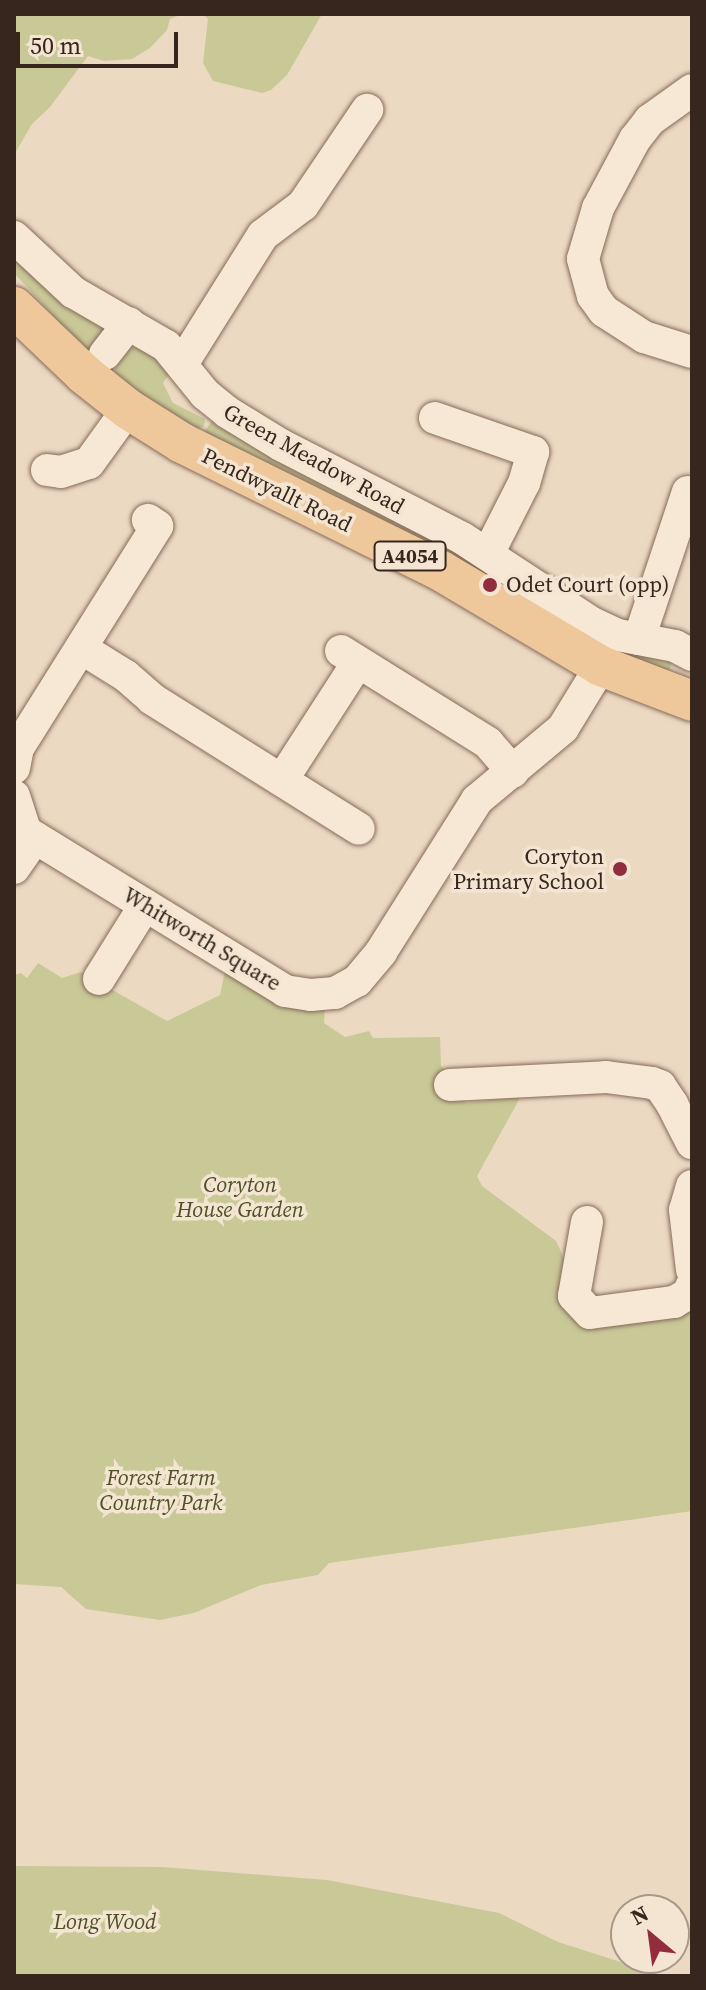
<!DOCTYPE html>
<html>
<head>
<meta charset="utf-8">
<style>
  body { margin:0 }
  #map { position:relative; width:706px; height:1990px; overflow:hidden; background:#ecd9c2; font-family:"Source Serif 4",serif }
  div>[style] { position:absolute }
  .green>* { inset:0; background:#c9c897 }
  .roads { filter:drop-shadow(0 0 2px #856b5a) drop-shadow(0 0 2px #856b5a) }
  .minor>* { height:32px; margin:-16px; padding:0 16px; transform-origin:16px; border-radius:16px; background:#f7e8d5 }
  .major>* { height:40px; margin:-20px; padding:0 20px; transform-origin:20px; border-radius:20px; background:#eec89b }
  .dots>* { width:22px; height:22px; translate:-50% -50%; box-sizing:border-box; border:4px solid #f4e5d2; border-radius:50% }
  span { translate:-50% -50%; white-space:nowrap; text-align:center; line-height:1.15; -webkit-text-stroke:7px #f4e5d2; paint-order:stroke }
  .shield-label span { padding:2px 6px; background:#f4e5d2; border:2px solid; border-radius:6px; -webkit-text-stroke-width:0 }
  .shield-label { font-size:20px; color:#36261e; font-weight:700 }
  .street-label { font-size:22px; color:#36261e }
  .poi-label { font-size:22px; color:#36261e }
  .left { translate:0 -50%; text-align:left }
  .right { translate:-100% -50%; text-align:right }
  .park-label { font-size:22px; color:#4d5125; font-style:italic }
  .frame { position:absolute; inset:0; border:16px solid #36261e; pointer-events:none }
  .north { position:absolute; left:610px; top:1894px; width:80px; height:80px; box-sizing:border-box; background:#f4e5d2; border:2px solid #a8998a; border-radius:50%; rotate:331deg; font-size:22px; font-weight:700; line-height:32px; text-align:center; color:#36261e }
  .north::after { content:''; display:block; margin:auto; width:28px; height:36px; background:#922d3d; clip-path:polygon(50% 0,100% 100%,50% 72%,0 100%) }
  .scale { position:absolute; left:16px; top:32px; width:162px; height:36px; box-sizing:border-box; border:4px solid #36261e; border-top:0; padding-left:10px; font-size:24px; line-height:28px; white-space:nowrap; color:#36261e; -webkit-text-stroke:6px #f4e5d2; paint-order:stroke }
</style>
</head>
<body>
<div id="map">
  <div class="green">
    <i style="clip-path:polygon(14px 14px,183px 14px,170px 19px,167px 30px,150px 48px,132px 59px,104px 61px,88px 56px,50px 107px,32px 124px,14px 155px)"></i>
    <i style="clip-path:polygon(203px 14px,322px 14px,287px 75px,271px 90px,262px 93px,213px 81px,203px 63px,208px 19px)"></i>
    <i style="clip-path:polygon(14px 248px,111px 325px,90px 351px,85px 350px,14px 273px)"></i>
    <i style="clip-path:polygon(131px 348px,149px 348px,170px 373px,163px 383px,173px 403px,205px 419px,204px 426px,197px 429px,114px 378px,116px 365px)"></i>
    <i style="clip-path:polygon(216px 414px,638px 650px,672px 662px,669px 672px,621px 652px,203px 434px)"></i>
    <i style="clip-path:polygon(38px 963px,62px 978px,81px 972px,167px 1021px,220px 995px,226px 966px,325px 1009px,324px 1023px,345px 1037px,369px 1031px,373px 1038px,440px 1037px,441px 1066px,465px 1091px,466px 1103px,521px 1096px,477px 1176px,482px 1186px,556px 1241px,583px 1299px,692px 1304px,692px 1511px,329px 1563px,318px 1575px,261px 1585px,194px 1613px,160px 1620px,86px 1609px,61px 1587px,14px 1584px,14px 975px,21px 973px,27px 978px)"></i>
    <i style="clip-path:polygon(14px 1866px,162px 1867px,327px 1880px,499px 1913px,558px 1942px,665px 1976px,14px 1976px)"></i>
  </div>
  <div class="roads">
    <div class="minor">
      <i style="left:692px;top:90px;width:52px;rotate:144.5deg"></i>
      <i style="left:650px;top:120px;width:24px;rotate:128deg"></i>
      <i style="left:635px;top:139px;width:78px;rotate:118.2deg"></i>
      <i style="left:598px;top:208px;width:53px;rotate:106.4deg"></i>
      <i style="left:583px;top:259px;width:38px;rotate:75deg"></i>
      <i style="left:593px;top:296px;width:19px;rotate:54deg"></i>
      <i style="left:604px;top:311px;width:48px;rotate:33deg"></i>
      <i style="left:644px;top:337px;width:50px;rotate:17.4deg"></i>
      <i style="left:14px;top:237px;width:81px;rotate:43deg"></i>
      <i style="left:73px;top:292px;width:108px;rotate:30.1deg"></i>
      <i style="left:166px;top:346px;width:62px;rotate:50.9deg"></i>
      <i style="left:205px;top:394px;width:28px;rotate:39deg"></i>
      <i style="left:227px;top:412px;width:63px;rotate:31.4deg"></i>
      <i style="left:281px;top:445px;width:203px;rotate:27.2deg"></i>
      <i style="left:462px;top:538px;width:155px;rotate:33.2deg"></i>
      <i style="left:592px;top:623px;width:29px;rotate:25deg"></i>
      <i style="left:618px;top:635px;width:58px;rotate:10.9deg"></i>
      <i style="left:675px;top:646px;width:19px;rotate:28deg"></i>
      <i style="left:105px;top:354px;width:39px;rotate:-52deg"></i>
      <i style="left:182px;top:364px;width:152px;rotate:-57.9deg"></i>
      <i style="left:263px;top:235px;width:50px;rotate:-36.9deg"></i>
      <i style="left:303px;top:205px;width:115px;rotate:-56deg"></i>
      <i style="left:435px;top:418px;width:104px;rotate:19.1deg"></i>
      <i style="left:533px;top:452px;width:32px;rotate:106deg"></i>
      <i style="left:524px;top:483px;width:80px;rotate:116.9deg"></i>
      <i style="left:47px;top:470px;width:14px;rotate:8deg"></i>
      <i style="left:61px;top:472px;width:29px;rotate:-18deg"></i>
      <i style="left:89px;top:463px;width:67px;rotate:-54.2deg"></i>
      <i style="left:639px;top:639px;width:155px;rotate:-71.6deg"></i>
      <i style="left:81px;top:648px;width:53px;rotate:31.9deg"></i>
      <i style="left:126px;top:676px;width:35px;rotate:41deg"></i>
      <i style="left:152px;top:699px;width:244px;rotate:32.1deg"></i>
      <i style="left:341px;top:651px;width:173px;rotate:32deg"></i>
      <i style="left:488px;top:743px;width:38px;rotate:49deg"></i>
      <i style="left:14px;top:768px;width:20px;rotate:-79deg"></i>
      <i style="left:18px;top:748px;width:262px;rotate:-57.9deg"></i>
      <i style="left:157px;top:526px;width:11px;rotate:-146deg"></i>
      <i style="left:282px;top:780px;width:140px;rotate:-57.2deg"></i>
      <i style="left:14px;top:796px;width:38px;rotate:72deg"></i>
      <i style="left:26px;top:832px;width:304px;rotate:31.5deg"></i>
      <i style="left:285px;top:991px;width:26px;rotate:9deg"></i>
      <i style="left:311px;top:995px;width:24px;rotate:-5deg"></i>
      <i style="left:335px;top:993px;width:25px;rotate:-29deg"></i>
      <i style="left:357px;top:981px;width:38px;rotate:-50deg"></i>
      <i style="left:381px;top:952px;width:180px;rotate:-57.7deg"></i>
      <i style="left:477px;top:800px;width:112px;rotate:-39.9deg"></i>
      <i style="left:563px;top:728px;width:73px;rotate:-58.5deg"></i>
      <i style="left:14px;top:868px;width:37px;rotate:-55deg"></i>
      <i style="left:99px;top:979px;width:87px;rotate:-58.1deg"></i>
      <i style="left:450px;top:1085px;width:156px;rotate:-2.9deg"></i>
      <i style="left:606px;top:1077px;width:46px;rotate:7.4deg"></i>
      <i style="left:652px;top:1083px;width:9px;rotate:21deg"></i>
      <i style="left:660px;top:1086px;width:22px;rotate:56deg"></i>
      <i style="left:672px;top:1104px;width:44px;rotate:62.9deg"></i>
      <i style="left:692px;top:1186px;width:25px;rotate:106deg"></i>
      <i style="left:685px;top:1210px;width:60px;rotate:83.3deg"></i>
      <i style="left:587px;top:1222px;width:75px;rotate:100deg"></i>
      <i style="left:574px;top:1296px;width:23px;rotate:47deg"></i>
      <i style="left:590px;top:1313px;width:85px;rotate:-7.5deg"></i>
      <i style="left:674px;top:1302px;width:16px;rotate:-30deg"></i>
      <i style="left:688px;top:1294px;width:10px;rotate:-66deg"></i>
    </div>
    <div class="major">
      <i style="left:14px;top:307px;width:97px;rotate:43.7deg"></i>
      <i style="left:84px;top:374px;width:56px;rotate:38.5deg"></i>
      <i style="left:128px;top:409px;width:64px;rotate:32.2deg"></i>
      <i style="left:182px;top:443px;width:289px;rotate:26.3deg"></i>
      <i style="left:441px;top:571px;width:186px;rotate:30.7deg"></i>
      <i style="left:601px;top:666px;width:97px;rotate:21deg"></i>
    </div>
  </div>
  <div class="dots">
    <i style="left:490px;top:585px;background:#922d3d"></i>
    <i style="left:620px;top:869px;background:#922d3d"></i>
  </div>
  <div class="shield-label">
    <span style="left:410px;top:556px">A4054</span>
  </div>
  <div class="street-label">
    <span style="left:314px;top:459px;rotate:29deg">Green Meadow Road</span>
    <span style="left:277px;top:490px;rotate:26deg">Pendwyallt Road</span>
    <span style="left:202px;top:939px;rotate:31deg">Whitworth Square</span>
  </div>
  <div class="poi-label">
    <span class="left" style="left:506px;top:585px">Odet Court (opp)</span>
    <span class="right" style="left:604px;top:869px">Coryton<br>Primary School</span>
  </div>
  <div class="park-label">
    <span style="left:240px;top:1197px">Coryton<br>House Garden</span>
    <span style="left:161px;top:1490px">Forest Farm<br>Country Park</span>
    <span style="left:105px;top:1922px">Long Wood</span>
  </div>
  <div class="frame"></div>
  <div class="north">N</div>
  <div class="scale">50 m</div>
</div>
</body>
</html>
